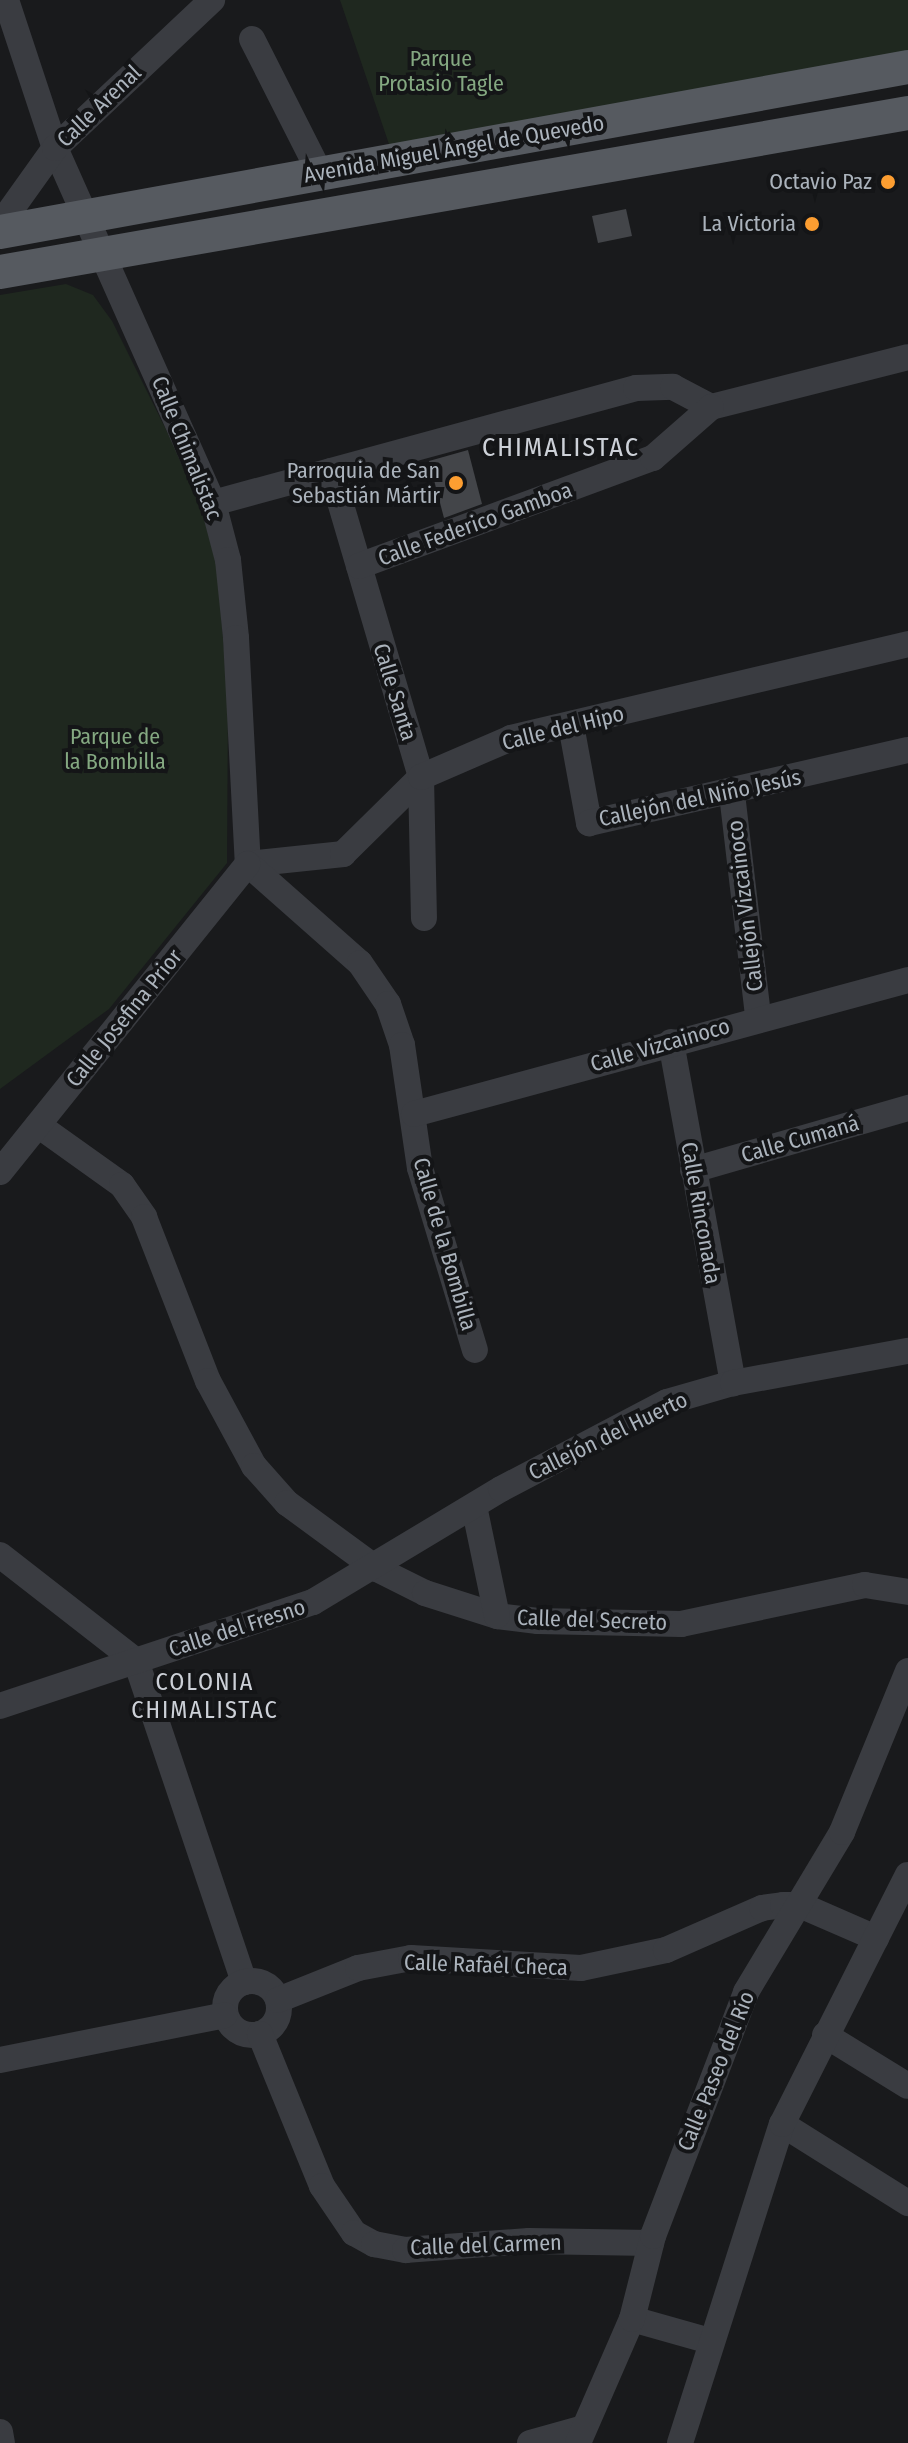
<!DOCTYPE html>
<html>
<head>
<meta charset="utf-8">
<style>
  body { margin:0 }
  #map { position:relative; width:908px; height:2443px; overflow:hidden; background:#191a1c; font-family:"Fira Sans Condensed",sans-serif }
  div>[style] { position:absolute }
  .green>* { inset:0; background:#1f281f }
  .building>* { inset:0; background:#434549 }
  .minor>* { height:26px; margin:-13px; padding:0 13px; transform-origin:13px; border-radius:13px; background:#3a3c41 }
  .minor>.ring { margin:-13px; padding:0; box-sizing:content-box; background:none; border:26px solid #3a3c41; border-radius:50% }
  .major>* { height:34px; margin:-17px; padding:0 17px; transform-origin:17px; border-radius:17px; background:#565a60 }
  .dots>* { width:22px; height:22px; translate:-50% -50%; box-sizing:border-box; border:4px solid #141517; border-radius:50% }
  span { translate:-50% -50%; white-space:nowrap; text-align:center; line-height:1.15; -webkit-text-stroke:8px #141517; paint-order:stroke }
  .park-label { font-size:22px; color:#84a881 }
  .street-label { font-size:22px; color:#abb3bc }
  .poi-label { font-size:22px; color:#abb3bc }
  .right { translate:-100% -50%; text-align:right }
  .neighbourhood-label { font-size:24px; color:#cdd1d8; letter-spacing:2px }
  .quarter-label { font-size:26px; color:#cdd1d8; letter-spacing:2px }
</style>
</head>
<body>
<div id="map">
  <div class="green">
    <i style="clip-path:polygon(340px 0,908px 0,908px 60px,392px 153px)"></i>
    <i style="clip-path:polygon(66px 284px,93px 295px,112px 321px,197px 492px,217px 566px,228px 697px,227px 863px,109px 1009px,0 1089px,0 295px)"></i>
  </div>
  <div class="building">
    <i style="clip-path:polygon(626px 209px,632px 236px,598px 243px,592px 216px)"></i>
    <i style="clip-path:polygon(468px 450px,482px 504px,444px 518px,429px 461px)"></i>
  </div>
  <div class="minor">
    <i style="left:6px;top:0;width:156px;rotate:71.7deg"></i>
    <i style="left:55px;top:148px;width:389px;rotate:66deg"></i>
    <i style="left:213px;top:503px;width:59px;rotate:75.3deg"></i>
    <i style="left:228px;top:560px;width:78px;rotate:84.1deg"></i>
    <i style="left:236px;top:638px;width:226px;rotate:87deg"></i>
    <i style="left:252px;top:39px;width:150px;rotate:63.1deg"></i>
    <i style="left:0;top:225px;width:95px;rotate:-54.5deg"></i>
    <i style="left:55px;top:148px;width:216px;rotate:-43.3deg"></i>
    <i style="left:331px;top:471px;width:319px;rotate:73.6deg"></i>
    <i style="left:421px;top:777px;width:141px;rotate:88.8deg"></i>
    <i style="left:213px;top:503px;width:438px;rotate:-15.2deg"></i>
    <i style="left:636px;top:388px;width:37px;rotate:-2deg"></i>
    <i style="left:673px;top:387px;width:43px;rotate:27.8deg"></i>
    <i style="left:711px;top:407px;width:203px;rotate:-14.2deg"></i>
    <i style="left:359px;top:566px;width:313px;rotate:-20.2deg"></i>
    <i style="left:653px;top:458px;width:77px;rotate:-41.3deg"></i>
    <i style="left:571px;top:725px;width:100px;rotate:79.6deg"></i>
    <i style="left:589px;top:823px;width:327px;rotate:-12.9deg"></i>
    <i style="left:732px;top:794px;width:225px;rotate:83.3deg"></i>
    <i style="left:248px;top:864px;width:96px;rotate:-6deg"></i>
    <i style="left:343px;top:854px;width:110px;rotate:-44.6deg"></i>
    <i style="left:421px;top:777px;width:98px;rotate:-23.4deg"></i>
    <i style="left:511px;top:738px;width:408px;rotate:-13.3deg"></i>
    <i style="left:248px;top:864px;width:149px;rotate:41.5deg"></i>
    <i style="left:360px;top:963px;width:50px;rotate:55.7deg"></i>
    <i style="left:388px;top:1004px;width:43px;rotate:71.1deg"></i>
    <i style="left:402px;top:1045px;width:124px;rotate:81.7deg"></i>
    <i style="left:420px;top:1168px;width:190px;rotate:73.2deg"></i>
    <i style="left:671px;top:1042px;width:347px;rotate:79.7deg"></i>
    <i style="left:414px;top:1114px;width:512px;rotate:-15.18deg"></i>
    <i style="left:38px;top:1125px;width:103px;rotate:35.5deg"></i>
    <i style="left:122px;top:1185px;width:39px;rotate:55deg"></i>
    <i style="left:144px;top:1217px;width:176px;rotate:68.7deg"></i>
    <i style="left:208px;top:1381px;width:97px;rotate:61.6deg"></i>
    <i style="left:254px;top:1466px;width:50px;rotate:48.3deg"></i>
    <i style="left:287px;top:1503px;width:112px;rotate:36.3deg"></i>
    <i style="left:377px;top:1569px;width:54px;rotate:26.6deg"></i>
    <i style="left:425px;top:1593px;width:76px;rotate:17.7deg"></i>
    <i style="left:497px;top:1616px;width:41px;rotate:7deg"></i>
    <i style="left:538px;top:1621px;width:143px;rotate:1.2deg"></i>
    <i style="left:681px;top:1624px;width:188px;rotate:-12deg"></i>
    <i style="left:865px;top:1585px;width:44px;rotate:9.2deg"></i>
    <i style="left:693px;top:1170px;width:224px;rotate:-16.1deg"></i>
    <i style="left:0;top:1172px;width:395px;rotate:-51.2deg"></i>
    <i style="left:474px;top:1506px;width:112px;rotate:78.2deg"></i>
    <i style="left:0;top:1555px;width:172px;rotate:37.9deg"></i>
    <i style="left:136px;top:1661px;width:339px;rotate:71.4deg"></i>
    <i style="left:0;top:1706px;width:330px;rotate:-18.4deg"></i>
    <i style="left:313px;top:1602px;width:219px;rotate:-31deg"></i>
    <i style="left:501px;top:1489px;width:187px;rotate:-27.7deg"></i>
    <i style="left:667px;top:1402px;width:69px;rotate:-16.1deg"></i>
    <i style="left:733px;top:1383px;width:178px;rotate:-10.4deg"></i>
    <i class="ring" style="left:225px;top:1981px;width:28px;height:28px"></i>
    <i style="left:278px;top:2000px;width:86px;rotate:-21.8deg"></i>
    <i style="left:358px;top:1968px;width:54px;rotate:-10.7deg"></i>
    <i style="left:411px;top:1958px;width:170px;rotate:3.4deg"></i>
    <i style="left:581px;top:1968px;width:87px;rotate:-12deg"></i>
    <i style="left:666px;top:1950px;width:105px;rotate:-23.6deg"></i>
    <i style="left:762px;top:1908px;width:21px;rotate:-8deg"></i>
    <i style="left:783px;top:1905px;width:17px"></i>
    <i style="left:800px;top:1905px;width:83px;rotate:23.5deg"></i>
    <i style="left:260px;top:2034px;width:164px;rotate:67.8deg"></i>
    <i style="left:322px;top:2186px;width:57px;rotate:55.8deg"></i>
    <i style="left:354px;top:2233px;width:23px;rotate:29deg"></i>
    <i style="left:374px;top:2244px;width:32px;rotate:11deg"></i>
    <i style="left:405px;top:2250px;width:124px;rotate:-4.2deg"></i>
    <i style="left:529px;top:2241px;width:122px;rotate:0.9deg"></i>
    <i style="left:825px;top:2035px;width:97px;rotate:31.6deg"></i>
    <i style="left:0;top:2060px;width:229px;rotate:-11.3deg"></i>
    <i style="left:782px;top:2124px;width:149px;rotate:32.1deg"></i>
    <i style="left:632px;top:2319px;width:81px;rotate:15.8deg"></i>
    <i style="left:0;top:2432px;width:11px;rotate:80deg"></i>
    <i style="left:530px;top:2443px;width:52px;rotate:-15.6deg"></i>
    <i style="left:578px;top:2443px;width:135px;rotate:-66.5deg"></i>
    <i style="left:632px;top:2319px;width:86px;rotate:-75.8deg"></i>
    <i style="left:653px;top:2236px;width:261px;rotate:-69.1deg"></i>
    <i style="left:746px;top:1992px;width:187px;rotate:-59deg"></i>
    <i style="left:842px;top:1832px;width:174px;rotate:-67.7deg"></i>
    <i style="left:680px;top:2443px;width:335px;rotate:-72.3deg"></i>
    <i style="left:782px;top:2124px;width:279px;rotate:-63.2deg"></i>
  </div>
  <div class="major">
    <i style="left:0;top:232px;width:923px;rotate:-10.3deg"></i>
    <i style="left:0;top:272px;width:922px;rotate:-9.93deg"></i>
  </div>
  <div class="dots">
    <i style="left:888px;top:182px;background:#fd9e31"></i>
    <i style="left:812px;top:224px;background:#fd9e31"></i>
    <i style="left:456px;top:483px;background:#fd9e31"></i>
  </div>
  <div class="park-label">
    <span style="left:441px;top:71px">Parque<br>Protasio Tagle</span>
    <span style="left:115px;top:749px">Parque de<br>la Bombilla</span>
  </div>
  <div class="street-label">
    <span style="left:99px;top:106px;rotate:-44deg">Calle Arenal</span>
    <span style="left:454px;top:149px;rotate:-10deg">Avenida Miguel Ángel de Quevedo</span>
    <span style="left:187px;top:448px;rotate:68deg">Calle Chimalistac</span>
    <span style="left:475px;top:524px;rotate:-20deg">Calle Federico Gamboa</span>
    <span style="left:395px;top:692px;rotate:73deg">Calle Santa</span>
    <span style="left:563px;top:728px;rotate:-14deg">Calle del Hipo</span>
    <span style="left:700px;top:798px;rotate:-12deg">Callejón del Niño Jesús</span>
    <span style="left:745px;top:906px;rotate:-97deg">Callejón Vizcainoco</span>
    <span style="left:124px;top:1018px;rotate:-51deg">Calle Josefina Prior</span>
    <span style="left:660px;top:1045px;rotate:-16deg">Calle Vizcainoco</span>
    <span style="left:800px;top:1139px;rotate:-16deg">Calle Cumaná</span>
    <span style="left:701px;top:1213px;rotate:80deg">Calle Rinconada</span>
    <span style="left:445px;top:1244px;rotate:74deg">Calle de la Bombilla</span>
    <span style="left:608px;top:1436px;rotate:-26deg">Callejón del Huerto</span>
    <span style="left:592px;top:1620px;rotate:2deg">Calle del Secreto</span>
    <span style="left:237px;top:1628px;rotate:-18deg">Calle del Fresno</span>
    <span style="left:486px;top:1965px;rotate:2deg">Calle Rafaél Checa</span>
    <span style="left:716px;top:2071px;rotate:-68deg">Calle Paseo del Río</span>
    <span style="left:486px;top:2245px;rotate:-2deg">Calle del Carmen</span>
  </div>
  <div class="poi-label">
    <span class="right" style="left:872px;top:182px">Octavio Paz</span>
    <span class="right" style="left:796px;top:224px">La Victoria</span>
    <span class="right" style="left:440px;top:483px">Parroquia de San<br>Sebastián Mártir</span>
  </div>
  <div class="neighbourhood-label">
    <span style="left:205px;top:1697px">COLONIA<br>CHIMALISTAC</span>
  </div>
  <div class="quarter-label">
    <span style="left:561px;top:448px">CHIMALISTAC</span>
  </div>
</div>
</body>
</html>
